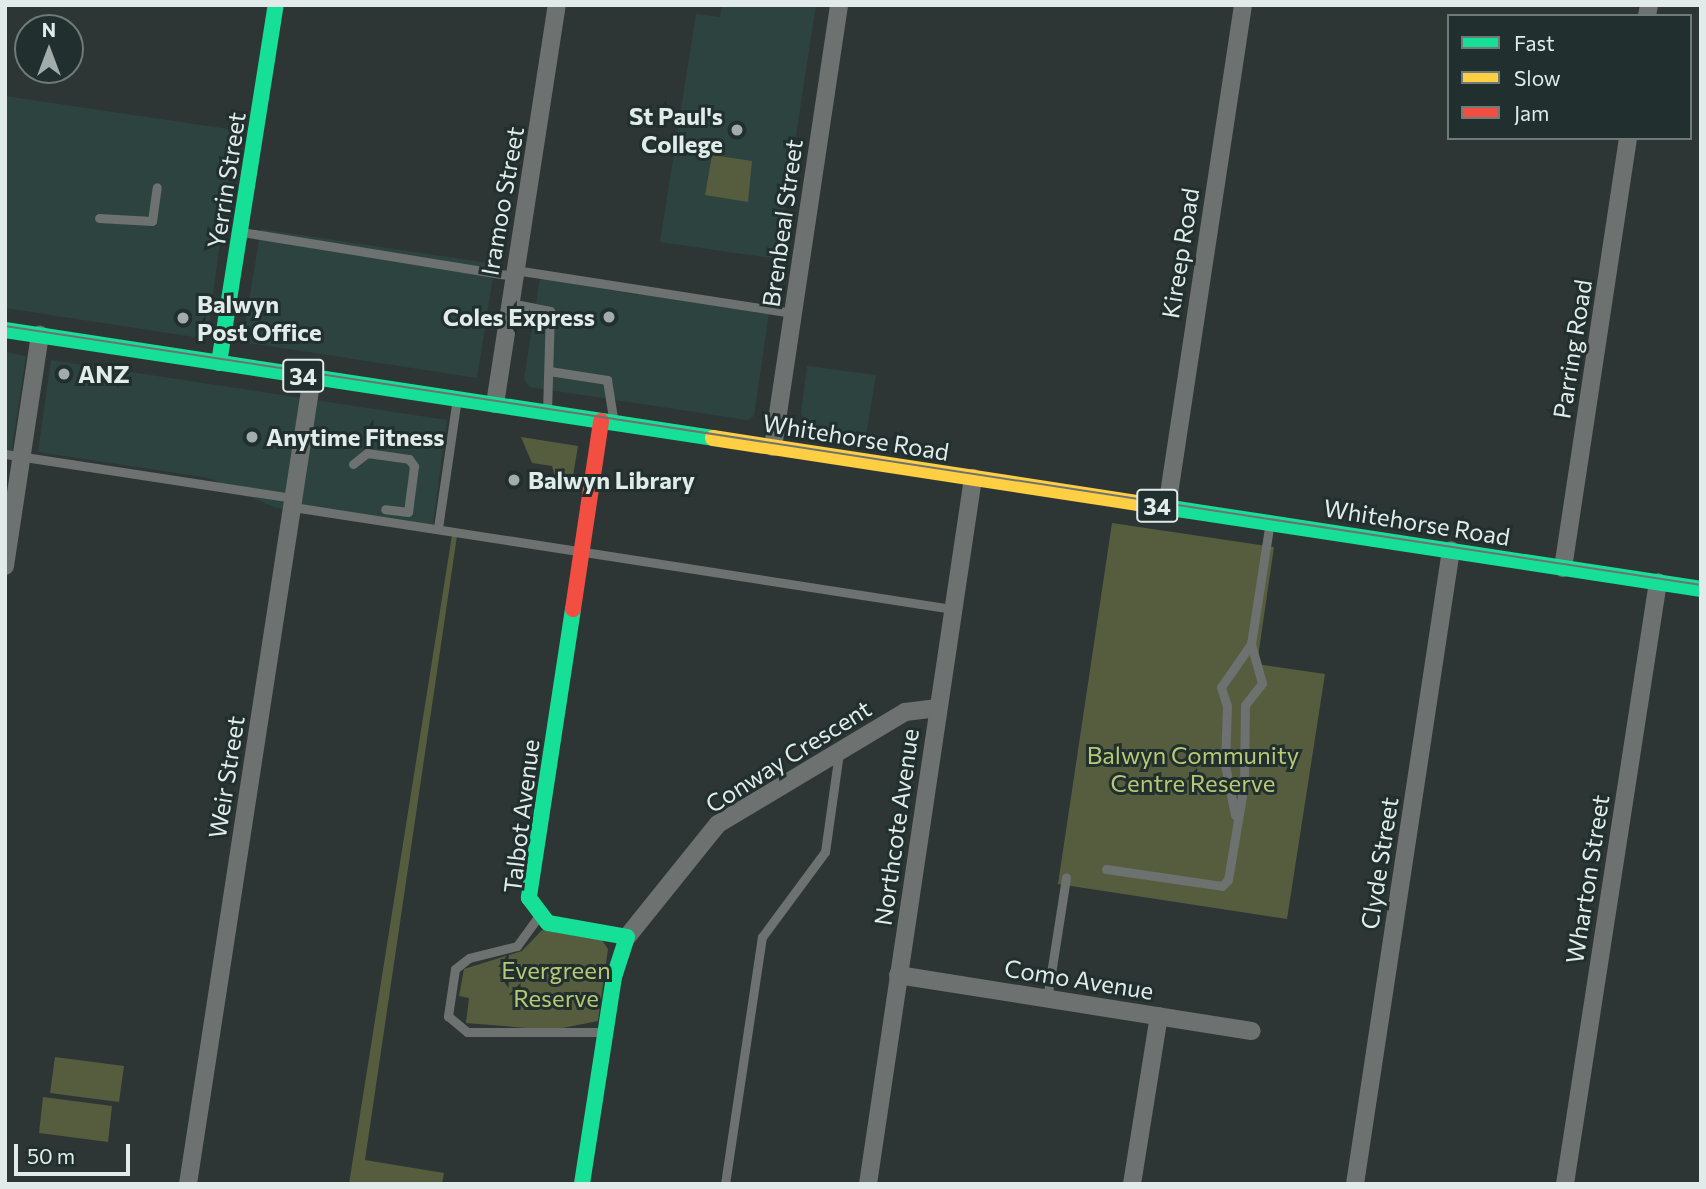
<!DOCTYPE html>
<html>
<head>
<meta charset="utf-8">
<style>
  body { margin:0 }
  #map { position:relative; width:1706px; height:1189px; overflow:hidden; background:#2e3635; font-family:Commissioner,sans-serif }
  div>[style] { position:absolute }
  .built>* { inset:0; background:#2c433f }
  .green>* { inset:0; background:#565c3e }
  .lane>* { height:9px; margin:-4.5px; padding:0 4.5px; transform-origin:4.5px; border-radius:4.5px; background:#6d716f }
  .street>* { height:18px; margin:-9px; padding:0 9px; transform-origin:9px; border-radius:9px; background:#6d716f }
  .fast>* { height:16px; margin:-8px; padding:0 8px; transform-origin:8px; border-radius:8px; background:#16e098 }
  .slow>* { height:16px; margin:-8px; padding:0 8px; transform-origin:8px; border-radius:8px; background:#ffcf43 }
  .jam>* { height:16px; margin:-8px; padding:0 8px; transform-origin:8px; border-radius:8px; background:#f24e42 }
  .tram>* { height:2px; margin:-1px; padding:0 1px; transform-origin:1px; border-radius:1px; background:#6f7271 }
  .dots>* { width:19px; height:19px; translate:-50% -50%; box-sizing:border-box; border:4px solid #21302e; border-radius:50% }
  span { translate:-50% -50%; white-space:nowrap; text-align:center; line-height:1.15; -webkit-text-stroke:6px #21302e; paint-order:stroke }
  .shield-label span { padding:2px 5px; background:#21302e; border:2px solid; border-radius:5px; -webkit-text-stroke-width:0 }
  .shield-label { font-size:23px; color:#e1ebea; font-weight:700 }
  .poi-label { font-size:24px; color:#e1ebea; font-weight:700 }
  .right { translate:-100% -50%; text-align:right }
  .left { translate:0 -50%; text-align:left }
  .street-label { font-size:24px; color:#e1ebea }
  .park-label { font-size:24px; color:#b9c874 }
  .frame { position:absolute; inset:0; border:7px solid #e1ebea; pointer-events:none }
  .legend { position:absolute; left:1447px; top:14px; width:245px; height:126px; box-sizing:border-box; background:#21302e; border:2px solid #6e7b79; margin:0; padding:9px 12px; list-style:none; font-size:21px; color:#e1ebea }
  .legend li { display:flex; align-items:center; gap:14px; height:35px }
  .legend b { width:35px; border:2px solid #6e7b79 }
  .north { position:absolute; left:14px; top:14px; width:70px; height:70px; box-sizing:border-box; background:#21302e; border:2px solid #6e7b79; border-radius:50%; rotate:0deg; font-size:19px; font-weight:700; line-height:28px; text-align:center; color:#e1ebea }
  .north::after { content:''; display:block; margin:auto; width:24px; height:32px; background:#a2acab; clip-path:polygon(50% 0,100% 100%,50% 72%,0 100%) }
  .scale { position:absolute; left:14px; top:1144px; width:116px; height:32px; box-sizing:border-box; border:4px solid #e1ebea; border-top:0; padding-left:9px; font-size:21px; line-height:24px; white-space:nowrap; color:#e1ebea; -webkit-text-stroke:5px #21302e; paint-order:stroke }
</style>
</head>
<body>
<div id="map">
  <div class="built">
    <i style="clip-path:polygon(722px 5px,816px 5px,777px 259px,660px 242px,696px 14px,720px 17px)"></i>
    <i style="clip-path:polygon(5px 96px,235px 130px,207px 339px,5px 308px)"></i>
    <i style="clip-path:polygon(261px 229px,495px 264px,477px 378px,242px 342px)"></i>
    <i style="clip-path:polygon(540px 278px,638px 295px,640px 287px,770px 306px,754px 416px,747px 420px,530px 387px,524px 379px)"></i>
    <i style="clip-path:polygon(5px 352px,26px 356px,11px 454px,5px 453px)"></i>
    <i style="clip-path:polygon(51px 360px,447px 420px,432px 531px,276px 508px,209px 478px,38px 452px)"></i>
    <i style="clip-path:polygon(807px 366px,876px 375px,866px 436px,807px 424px,801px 414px)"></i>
  </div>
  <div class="green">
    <i style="clip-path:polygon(712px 155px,752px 161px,748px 202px,705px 195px)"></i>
    <i style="clip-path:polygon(521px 437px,578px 446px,571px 488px,558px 487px,552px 466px,532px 463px)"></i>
    <i style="clip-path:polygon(1112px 523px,1274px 547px,1257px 664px,1325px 674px,1287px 919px,1058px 884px)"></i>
    <i style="clip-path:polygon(452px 535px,457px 536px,365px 1160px,444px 1173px,442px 1184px,349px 1184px)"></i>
    <i style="clip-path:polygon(542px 930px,602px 940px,608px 949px,598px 1021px,552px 1030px,466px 1023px,469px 998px,459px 996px,464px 969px,522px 951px)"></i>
    <i style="clip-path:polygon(55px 1057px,124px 1066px,119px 1102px,50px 1093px)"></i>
    <i style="clip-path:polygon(43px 1097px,112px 1106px,108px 1142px,39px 1133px)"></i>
  </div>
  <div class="lane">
    <i style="left:99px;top:218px;width:53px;rotate:3.2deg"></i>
    <i style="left:152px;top:221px;width:34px;rotate:-82deg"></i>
    <i style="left:242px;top:232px;width:276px;rotate:9.2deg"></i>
    <i style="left:515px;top:270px;width:281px;rotate:8.8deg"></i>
    <i style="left:510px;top:303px;width:41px;rotate:11.3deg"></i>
    <i style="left:550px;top:311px;width:99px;rotate:91.7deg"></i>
    <i style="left:549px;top:371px;width:59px;rotate:8.8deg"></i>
    <i style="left:607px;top:380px;width:37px;rotate:81deg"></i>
    <i style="left:5px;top:454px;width:292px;rotate:8.7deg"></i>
    <i style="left:353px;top:464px;width:18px;rotate:-38deg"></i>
    <i style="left:367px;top:453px;width:42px;rotate:8.1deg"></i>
    <i style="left:409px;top:459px;width:9px;rotate:54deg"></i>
    <i style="left:414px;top:466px;width:46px;rotate:97.4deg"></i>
    <i style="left:408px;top:512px;width:23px;rotate:-173deg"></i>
    <i style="left:293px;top:507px;width:668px;rotate:8.79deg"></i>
    <i style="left:438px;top:528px;width:125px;rotate:-81.7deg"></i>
    <i style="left:1235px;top:815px;width:51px;rotate:-101.3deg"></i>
    <i style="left:1225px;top:765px;width:59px;rotate:-88.1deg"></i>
    <i style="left:1227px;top:706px;width:20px;rotate:-108deg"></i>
    <i style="left:1221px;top:687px;width:52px;rotate:-55.1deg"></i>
    <i style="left:1106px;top:869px;width:117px;rotate:8.3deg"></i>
    <i style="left:1222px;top:886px;width:8px;rotate:-45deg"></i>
    <i style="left:1228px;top:880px;width:97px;rotate:-80.5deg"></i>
    <i style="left:1244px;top:784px;width:79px;rotate:-89.3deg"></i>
    <i style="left:1245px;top:705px;width:28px;rotate:-52deg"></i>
    <i style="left:1262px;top:683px;width:41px;rotate:-105.8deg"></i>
    <i style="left:1251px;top:644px;width:117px;rotate:-81.2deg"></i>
    <i style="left:538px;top:917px;width:36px;rotate:126deg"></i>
    <i style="left:517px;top:946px;width:49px;rotate:166deg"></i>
    <i style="left:469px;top:958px;width:18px;rotate:142deg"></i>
    <i style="left:455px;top:969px;width:48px;rotate:98.5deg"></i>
    <i style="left:448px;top:1016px;width:25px;rotate:40deg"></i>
    <i style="left:467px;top:1032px;width:137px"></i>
    <i style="left:1047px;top:999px;width:123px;rotate:-81.1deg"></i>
    <i style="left:725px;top:1184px;width:250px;rotate:-81.5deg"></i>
    <i style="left:762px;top:937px;width:106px;rotate:-53.5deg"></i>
    <i style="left:825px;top:852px;width:101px;rotate:-82deg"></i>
  </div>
  <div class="street">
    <i style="left:1647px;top:16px;width:11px;rotate:-80deg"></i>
    <i style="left:495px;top:404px;width:404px;rotate:-81.2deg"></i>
    <i style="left:773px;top:447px;width:447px;rotate:-81.5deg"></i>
    <i style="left:1167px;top:507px;width:508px;rotate:-81.39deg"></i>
    <i style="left:5px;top:566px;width:234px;rotate:-81.4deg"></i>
    <i style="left:1563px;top:568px;width:435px;rotate:-81.4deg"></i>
    <i style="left:627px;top:937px;width:145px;rotate:-51.2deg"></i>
    <i style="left:718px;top:824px;width:218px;rotate:-30.9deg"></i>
    <i style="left:905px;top:712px;width:33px;rotate:-7deg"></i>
    <i style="left:898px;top:975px;width:358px;rotate:9deg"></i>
    <i style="left:188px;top:1184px;width:816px;rotate:-81.26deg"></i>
    <i style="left:868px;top:1184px;width:714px;rotate:-81.54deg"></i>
    <i style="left:1132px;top:1184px;width:170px;rotate:-80.9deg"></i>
    <i style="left:1355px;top:1184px;width:641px;rotate:-81.39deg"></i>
    <i style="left:1565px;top:1184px;width:609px;rotate:-81.22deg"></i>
  </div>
  <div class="fast">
    <i style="left:5px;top:330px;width:716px;rotate:8.67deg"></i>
    <i style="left:219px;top:363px;width:363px;rotate:-81deg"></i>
    <i style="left:1138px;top:503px;width:570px;rotate:8.68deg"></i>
    <i style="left:573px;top:609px;width:292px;rotate:98.7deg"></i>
    <i style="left:529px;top:898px;width:31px;rotate:53deg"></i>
    <i style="left:548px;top:923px;width:80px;rotate:10deg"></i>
    <i style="left:627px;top:937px;width:42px;rotate:108deg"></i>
    <i style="left:614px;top:977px;width:209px;rotate:98.8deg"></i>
  </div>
  <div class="slow">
    <i style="left:713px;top:438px;width:430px;rotate:8.7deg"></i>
  </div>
  <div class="jam">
    <i style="left:573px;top:609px;width:190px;rotate:-81.5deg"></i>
  </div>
  <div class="tram">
    <i style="left:5px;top:326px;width:1716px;rotate:8.68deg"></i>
  </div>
  <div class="dots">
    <i style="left:737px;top:130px;background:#a2acab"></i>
    <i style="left:609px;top:317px;background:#a2acab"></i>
    <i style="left:183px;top:318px;background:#a2acab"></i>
    <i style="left:64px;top:374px;background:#a2acab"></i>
    <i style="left:252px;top:437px;background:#a2acab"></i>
    <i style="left:514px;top:480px;background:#a2acab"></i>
  </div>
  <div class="shield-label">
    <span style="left:303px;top:376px">34</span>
    <span style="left:1157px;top:506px">34</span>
  </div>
  <div class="poi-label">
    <span class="right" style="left:723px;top:130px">St Paul's<br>College</span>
    <span class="left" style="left:197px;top:318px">Balwyn<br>Post Office</span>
    <span class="right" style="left:595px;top:317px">Coles Express</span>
    <span class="left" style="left:78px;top:374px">ANZ</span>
    <span class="left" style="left:266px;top:437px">Anytime Fitness</span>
    <span class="left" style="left:528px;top:480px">Balwyn Library</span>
  </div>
  <div class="street-label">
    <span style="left:226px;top:180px;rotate:-81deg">Yerrin Street</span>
    <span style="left:502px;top:201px;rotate:-80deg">Iramoo Street</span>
    <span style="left:782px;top:223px;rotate:-82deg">Brenbeal Street</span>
    <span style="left:1180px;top:253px;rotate:-81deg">Kireep Road</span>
    <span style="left:1572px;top:349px;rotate:-81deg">Parring Road</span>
    <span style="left:856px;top:437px;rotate:9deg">Whitehorse Road</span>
    <span style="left:1417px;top:522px;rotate:9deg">Whitehorse Road</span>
    <span style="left:788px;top:756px;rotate:-32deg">Conway Crescent</span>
    <span style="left:226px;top:777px;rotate:-81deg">Weir Street</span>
    <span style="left:521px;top:816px;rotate:-83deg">Talbot Avenue</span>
    <span style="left:896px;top:827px;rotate:-82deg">Northcote Avenue</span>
    <span style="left:1379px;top:863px;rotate:-81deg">Clyde Street</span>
    <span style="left:1587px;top:879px;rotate:-81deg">Wharton Street</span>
    <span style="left:1079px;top:979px;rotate:9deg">Como Avenue</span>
  </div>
  <div class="park-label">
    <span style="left:1193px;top:769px">Balwyn Community<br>Centre Reserve</span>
    <span style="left:556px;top:984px">Evergreen<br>Reserve</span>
  </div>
  <div class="frame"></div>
  <ul class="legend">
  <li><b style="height:9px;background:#16e098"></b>Fast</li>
  <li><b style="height:9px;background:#ffcf43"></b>Slow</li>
  <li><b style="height:9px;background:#f24e42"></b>Jam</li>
  </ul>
  <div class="north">N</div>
  <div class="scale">50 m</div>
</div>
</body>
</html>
